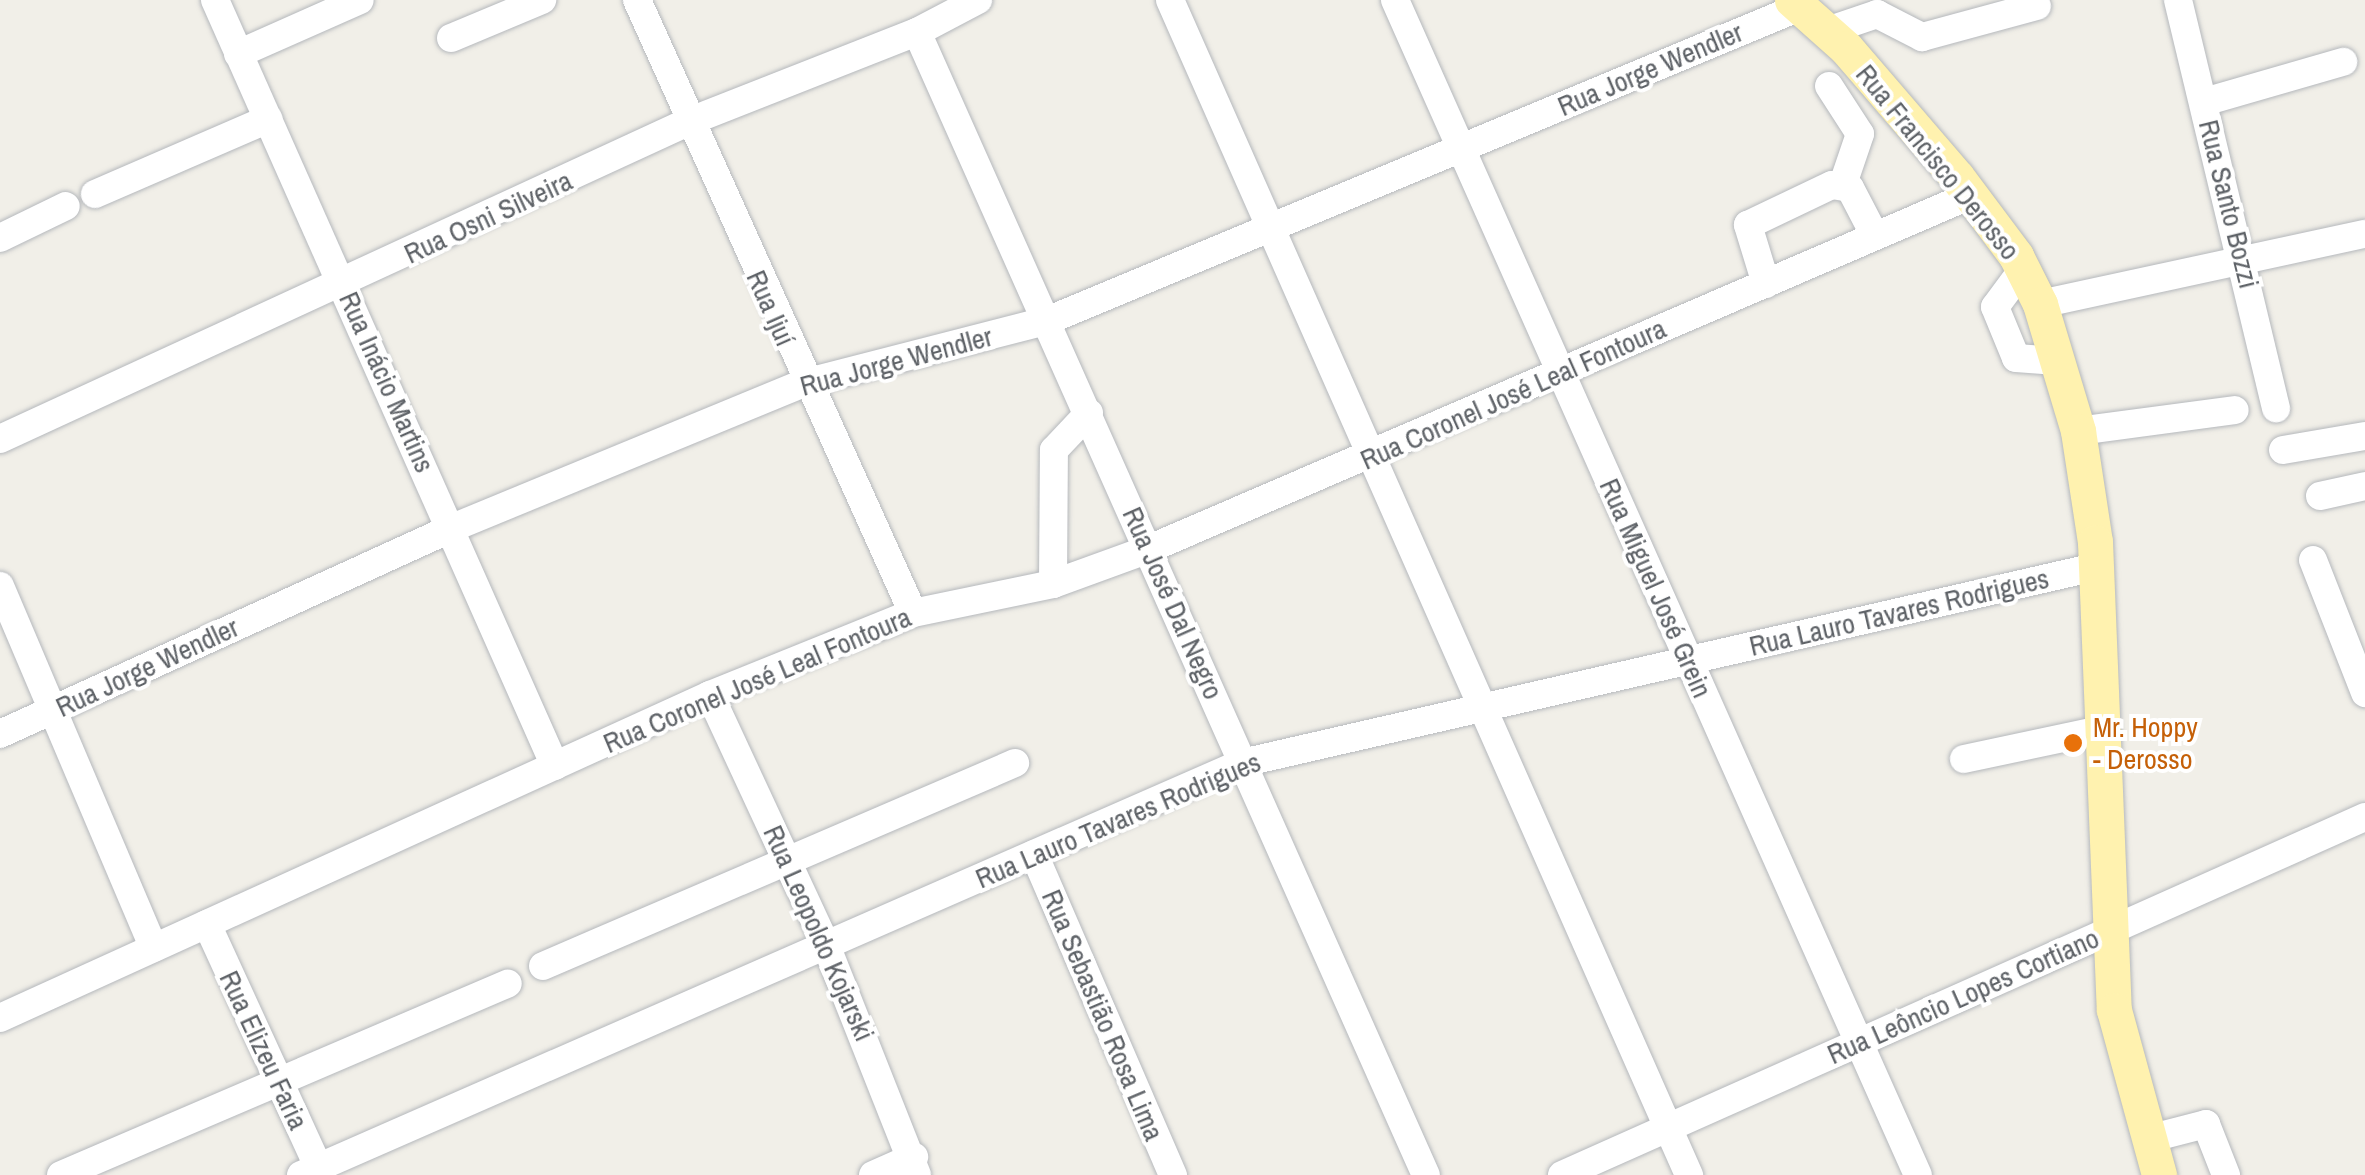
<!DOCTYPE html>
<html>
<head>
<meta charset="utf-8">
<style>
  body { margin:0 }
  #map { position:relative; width:2365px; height:1175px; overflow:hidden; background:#f1efe8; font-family:"Archivo Narrow",sans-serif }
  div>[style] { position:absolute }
  .roads { filter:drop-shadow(0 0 2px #b5b8bc) drop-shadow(0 0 2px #b5b8bc) }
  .minor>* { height:28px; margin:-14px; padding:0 14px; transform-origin:14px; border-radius:14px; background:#fff }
  .major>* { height:35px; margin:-17.5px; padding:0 17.5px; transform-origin:17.5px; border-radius:17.5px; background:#fff2af }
  .dots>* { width:28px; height:28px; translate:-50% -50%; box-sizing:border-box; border:5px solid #fff; border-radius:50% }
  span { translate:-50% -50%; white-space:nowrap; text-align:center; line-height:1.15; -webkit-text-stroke:8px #fff; paint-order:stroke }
  .street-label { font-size:28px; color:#5f6368 }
  .food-label { font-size:28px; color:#c56008 }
  .left { translate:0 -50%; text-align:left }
</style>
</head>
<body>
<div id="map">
  <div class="roads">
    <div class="minor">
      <i style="left:215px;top:0;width:838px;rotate:66.07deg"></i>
      <i style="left:637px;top:0;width:672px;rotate:65.76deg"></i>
      <i style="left:1170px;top:0;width:1285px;rotate:66.17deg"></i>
      <i style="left:1395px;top:0;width:1286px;rotate:66.01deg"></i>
      <i style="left:2178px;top:0;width:420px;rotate:76.5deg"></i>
      <i style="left:1827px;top:31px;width:53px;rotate:-18.8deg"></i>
      <i style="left:1877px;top:14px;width:51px;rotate:27.1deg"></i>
      <i style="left:1922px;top:37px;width:119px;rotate:-15.1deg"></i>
      <i style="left:917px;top:32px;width:1251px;rotate:66deg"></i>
      <i style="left:451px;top:38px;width:99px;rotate:-22.7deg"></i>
      <i style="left:238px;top:54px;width:133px;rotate:-23.9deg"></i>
      <i style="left:1829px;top:86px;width:57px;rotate:57.1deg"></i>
      <i style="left:1860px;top:134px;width:53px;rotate:108.8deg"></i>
      <i style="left:2204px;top:102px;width:145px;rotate:-16.1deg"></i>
      <i style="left:95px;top:194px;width:189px;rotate:-23.4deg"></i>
      <i style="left:0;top:238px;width:73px;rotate:-25.9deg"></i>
      <i style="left:2023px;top:269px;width:47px;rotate:126.4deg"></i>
      <i style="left:1995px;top:307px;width:55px;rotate:67.6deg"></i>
      <i style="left:2016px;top:358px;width:41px;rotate:4.2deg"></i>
      <i style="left:1766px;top:284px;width:62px;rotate:-107deg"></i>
      <i style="left:1748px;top:225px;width:93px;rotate:-25.5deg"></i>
      <i style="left:1832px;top:185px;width:18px;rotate:9deg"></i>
      <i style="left:1850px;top:188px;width:54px;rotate:62.5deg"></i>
      <i style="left:2040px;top:304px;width:332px;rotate:-12.2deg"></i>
      <i style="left:2078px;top:431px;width:158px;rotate:-7.6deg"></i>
      <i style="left:0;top:439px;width:758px;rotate:-24.74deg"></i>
      <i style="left:688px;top:122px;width:246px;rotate:-21.5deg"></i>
      <i style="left:917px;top:32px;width:69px;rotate:-27.7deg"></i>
      <i style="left:2283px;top:450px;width:83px;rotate:-9.7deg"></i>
      <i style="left:2320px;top:496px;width:46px;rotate:-12.5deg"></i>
      <i style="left:2313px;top:560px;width:143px;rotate:68.6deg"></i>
      <i style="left:1053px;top:584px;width:134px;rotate:-89.6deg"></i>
      <i style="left:1054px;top:450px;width:51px;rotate:-46.6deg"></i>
      <i style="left:0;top:586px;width:393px;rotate:67deg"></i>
      <i style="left:710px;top:695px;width:276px;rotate:65.1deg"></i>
      <i style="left:826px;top:945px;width:247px;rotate:68.4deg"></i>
      <i style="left:0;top:734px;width:497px;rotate:-24.5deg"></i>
      <i style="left:452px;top:528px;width:381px;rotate:-22.4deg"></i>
      <i style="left:804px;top:383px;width:253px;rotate:-14.4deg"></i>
      <i style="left:1049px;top:320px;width:814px;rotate:-22.63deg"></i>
      <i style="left:1964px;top:759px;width:139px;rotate:-12deg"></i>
      <i style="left:1034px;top:854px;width:350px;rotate:66.6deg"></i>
      <i style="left:207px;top:924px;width:276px;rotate:65.4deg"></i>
      <i style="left:543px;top:966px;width:514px;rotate:-23.27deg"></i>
      <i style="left:0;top:1018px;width:780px;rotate:-24.46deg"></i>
      <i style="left:710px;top:695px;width:219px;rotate:-22deg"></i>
      <i style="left:913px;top:613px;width:143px;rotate:-11.7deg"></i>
      <i style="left:1053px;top:584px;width:102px;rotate:-20deg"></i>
      <i style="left:1149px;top:549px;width:895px;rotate:-23.3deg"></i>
      <i style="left:2148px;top:1139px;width:60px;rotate:-14.5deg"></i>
      <i style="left:2206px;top:1124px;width:55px;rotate:68.6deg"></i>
      <i style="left:61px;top:1175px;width:486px;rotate:-23.2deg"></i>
      <i style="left:301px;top:1175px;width:1027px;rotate:-23.65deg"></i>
      <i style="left:1242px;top:763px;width:875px;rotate:-12.94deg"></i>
      <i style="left:873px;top:1175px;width:45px;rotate:-23.7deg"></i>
      <i style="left:1562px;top:1175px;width:879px;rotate:-24.03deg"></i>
    </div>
    <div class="major">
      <i style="left:1792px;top:0;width:72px;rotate:41.6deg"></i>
      <i style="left:1846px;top:48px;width:170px;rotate:49.3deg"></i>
      <i style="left:1957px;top:177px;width:99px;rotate:53.2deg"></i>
      <i style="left:2016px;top:256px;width:54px;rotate:63.4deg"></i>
      <i style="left:2040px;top:304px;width:133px;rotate:73.3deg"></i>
      <i style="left:2078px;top:431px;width:112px;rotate:81.3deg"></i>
      <i style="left:2095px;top:542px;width:468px;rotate:87.7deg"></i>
      <i style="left:2114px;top:1010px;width:171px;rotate:74.7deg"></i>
    </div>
  </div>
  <div class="dots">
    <i style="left:2073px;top:743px;background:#e8710a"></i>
  </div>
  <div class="street-label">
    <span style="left:1650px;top:69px;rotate:-23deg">Rua Jorge Wendler</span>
    <span style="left:1938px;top:162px;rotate:51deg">Rua Francisco Derosso</span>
    <span style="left:2229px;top:204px;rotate:76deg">Rua Santo Bozzi</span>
    <span style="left:488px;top:217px;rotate:-25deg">Rua Osni Silveira</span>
    <span style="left:771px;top:308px;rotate:66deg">Rua Ijuí</span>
    <span style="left:896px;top:361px;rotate:-15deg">Rua Jorge Wendler</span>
    <span style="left:387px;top:382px;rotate:66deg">Rua Inácio Martins</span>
    <span style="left:1513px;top:394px;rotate:-24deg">Rua Coronel José Leal Fontoura</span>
    <span style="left:1656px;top:588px;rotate:66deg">Rua Miguel José Grein</span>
    <span style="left:1173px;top:603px;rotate:66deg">Rua José Dal Negro</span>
    <span style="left:1899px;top:612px;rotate:-13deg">Rua Lauro Tavares Rodrigues</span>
    <span style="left:147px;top:667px;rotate:-25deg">Rua Jorge Wendler</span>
    <span style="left:757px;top:680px;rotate:-23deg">Rua Coronel José Leal Fontoura</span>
    <span style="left:1118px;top:820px;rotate:-23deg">Rua Lauro Tavares Rodrigues</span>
    <span style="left:819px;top:933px;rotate:66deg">Rua Leopoldo Kojarski</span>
    <span style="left:1963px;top:996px;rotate:-24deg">Rua Leôncio Lopes Cortiano</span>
    <span style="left:1103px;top:1015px;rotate:67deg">Rua Sebastião Rosa Lima</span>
    <span style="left:264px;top:1050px;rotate:65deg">Rua Elizeu Faria</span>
  </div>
  <div class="food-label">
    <span class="left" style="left:2093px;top:743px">Mr. Hoppy<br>- Derosso</span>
  </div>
</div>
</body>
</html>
